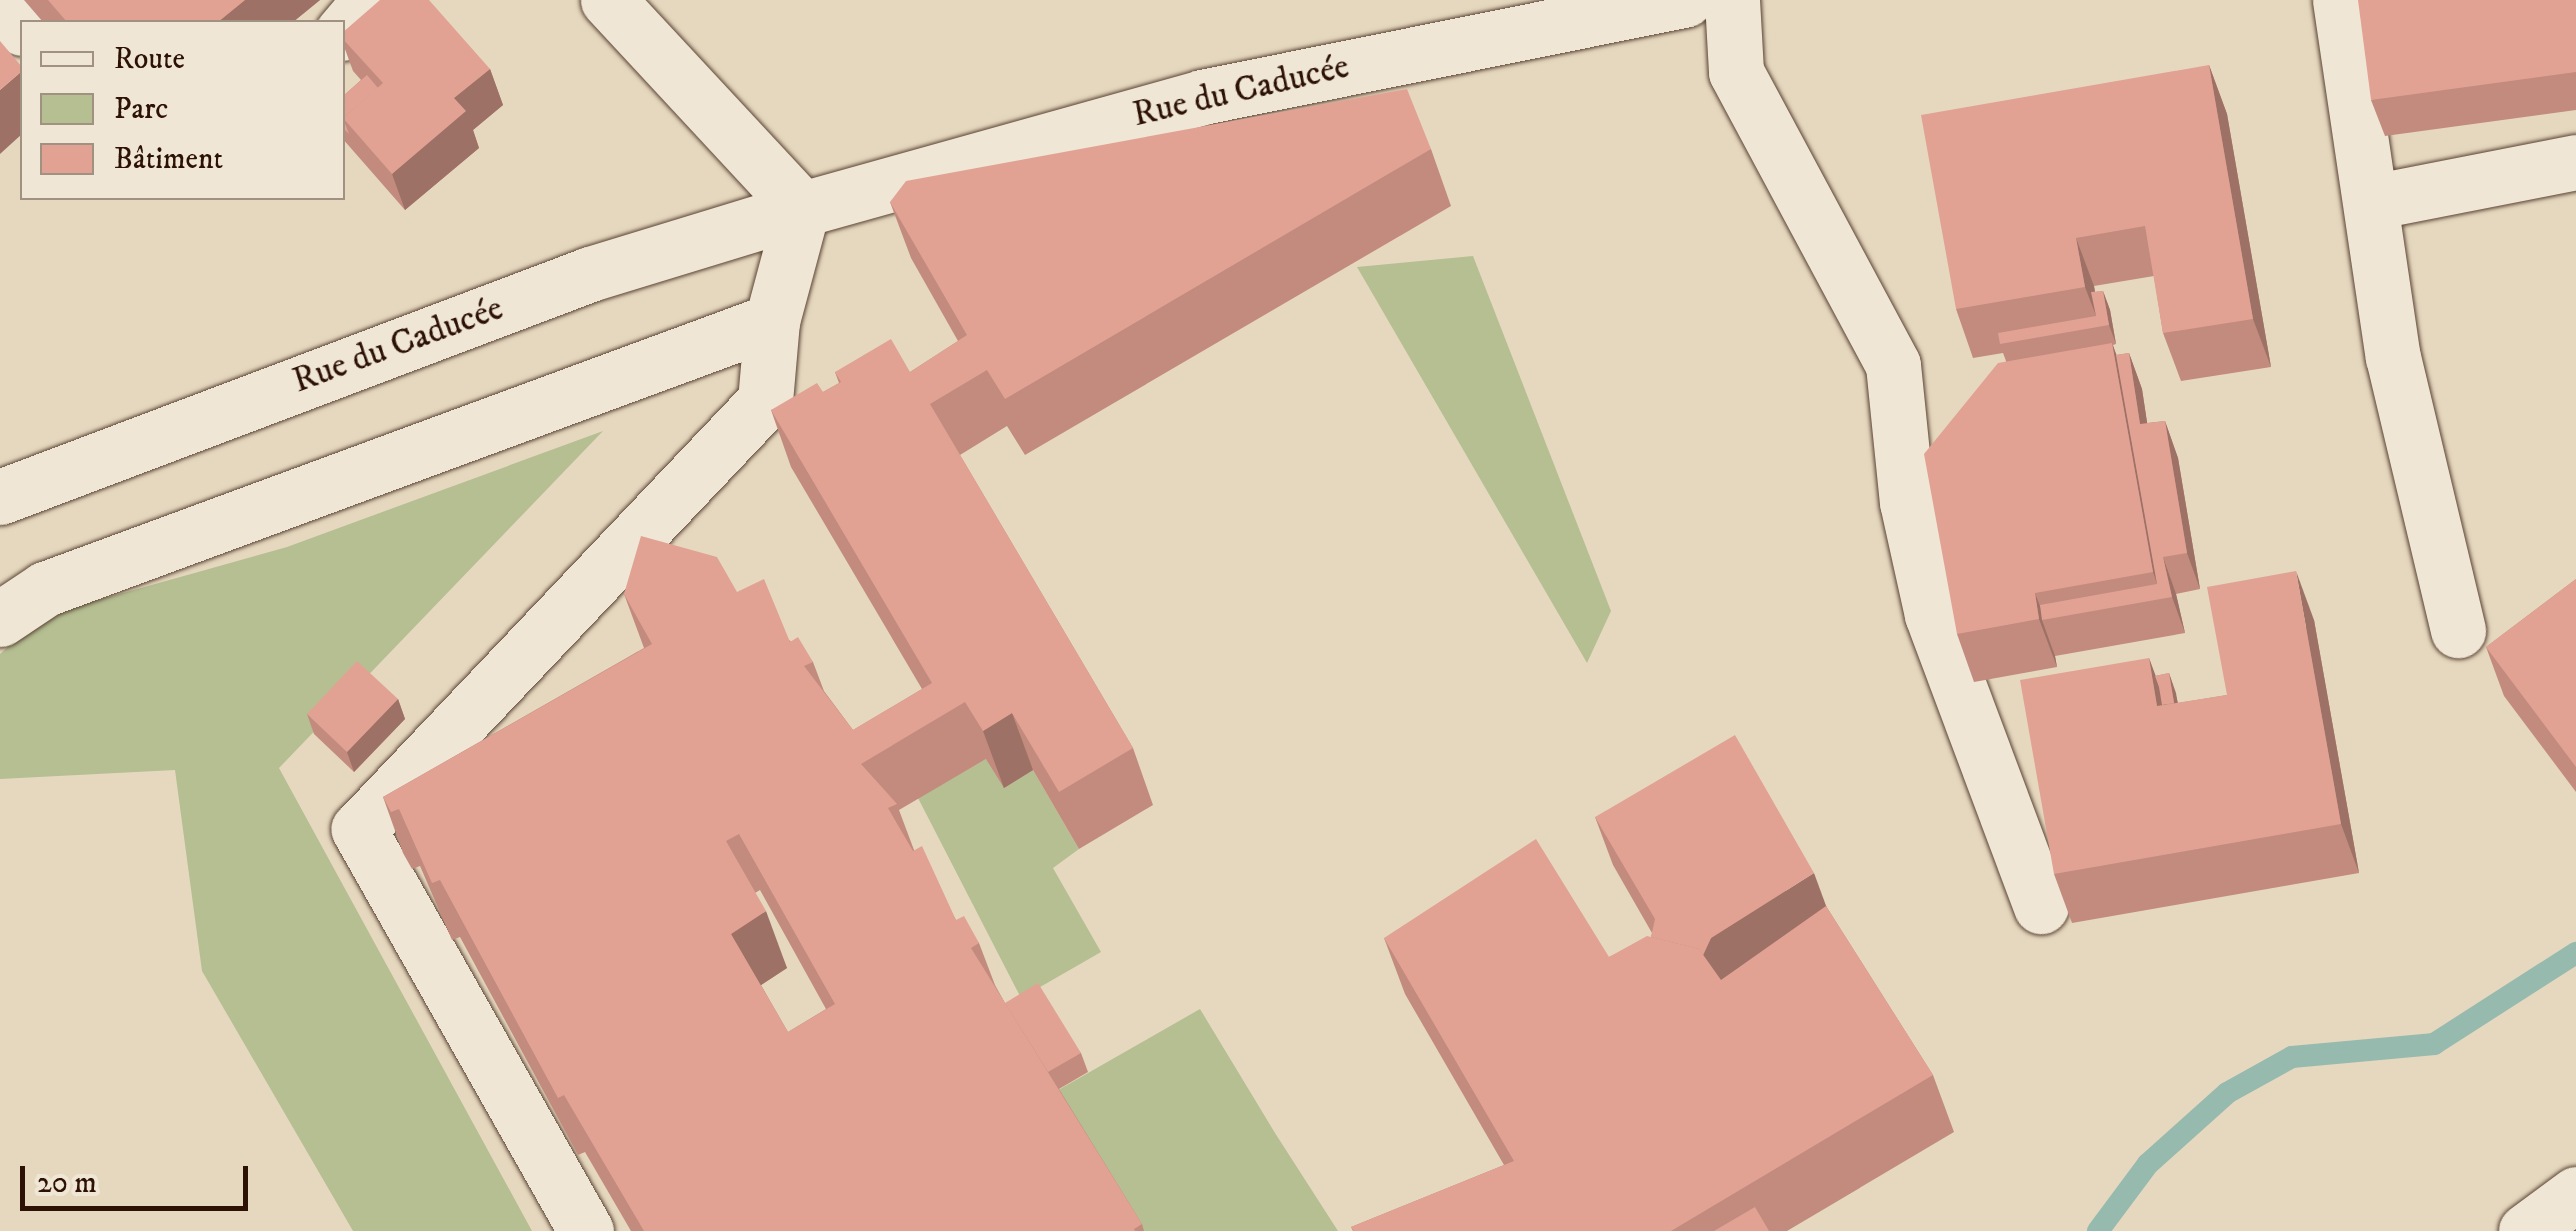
<!DOCTYPE html>
<html>
<head>
<meta charset="utf-8">
<style>
  body { margin:0 }
  #map { position:relative; width:2576px; height:1231px; overflow:hidden; background:#e6d8bf; font-family:"IM FELL DW Pica",serif }
  div>[style] { position:absolute }
  .green>* { inset:0; background:#b5bf92 }
  .stream>* { height:22px; margin:-11px; padding:0 11px; transform-origin:11px; border-radius:11px; background:#97baaf }
  .roads { filter:drop-shadow(0 0 2px #5a4333) drop-shadow(0 0 2px #5a4333) }
  .minor>* { height:55px; margin:-27.5px; padding:0 27.5px; transform-origin:27.5px; border-radius:27.5px; background:#efe6d5 }
  .wall>* { inset:0; background:#c28b7e }
  .shaded-wall>* { inset:0; background:#9e7167 }
  .building>* { inset:0; background:#e1a293 }
  span { translate:-50% -50%; white-space:nowrap; text-align:center; line-height:1.15; -webkit-text-stroke:9px #efe6d5; paint-order:stroke }
  .street-label { font-size:35px; color:#2c1104 }
  .legend { position:absolute; left:20px; top:20px; width:325px; height:180px; box-sizing:border-box; background:#efe6d5; border:2px solid #a19181; margin:0; padding:12px 18px; list-style:none; font-size:30px; color:#2c1104 }
  .legend li { display:flex; align-items:center; gap:20px; height:50px }
  .legend b { width:50px; border:2px solid #a19181 }
  .scale { position:absolute; left:20px; top:1166px; width:228px; height:45px; box-sizing:border-box; border:5px solid #2c1104; border-top:0; padding-left:12px; font-size:30px; line-height:35px; white-space:nowrap; color:#2c1104; -webkit-text-stroke:8px #efe6d5; paint-order:stroke }
</style>
</head>
<body>
<div id="map">
  <div class="green">
    <i style="clip-path:polygon(1473px 256px,1611px 611px,1587px 663px,1357px 267px)"></i>
    <i style="clip-path:polygon(603px 431px,279px 768px,532px 1231px,353px 1231px,202px 971px,175px 770px,0 779px,0 654px,41px 616px,287px 547px)"></i>
    <i style="clip-path:polygon(986px 759px,1033px 770px,1079px 849px,1053px 868px,1101px 952px,1021px 998px,918px 798px)"></i>
    <i style="clip-path:polygon(1200px 1009px,1275px 1133px,1338px 1231px,1134px 1231px,1053px 1093px)"></i>
  </div>
  <div class="stream">
    <i style="left:2098px;top:1231px;width:84px;rotate:-53.3deg"></i>
    <i style="left:2148px;top:1164px;width:106px;rotate:-41.9deg"></i>
    <i style="left:2227px;top:1093px;width:74px;rotate:-29deg"></i>
    <i style="left:2292px;top:1057px;width:143px;rotate:-5.2deg"></i>
    <i style="left:2434px;top:1044px;width:169px;rotate:-32.7deg"></i>
  </div>
  <div class="roads">
    <div class="minor">
      <i style="left:608px;top:0;width:285px;rotate:47.1deg"></i>
      <i style="left:1732px;top:0;width:72px;rotate:86.8deg"></i>
      <i style="left:1736px;top:72px;width:332px;rotate:61.8deg"></i>
      <i style="left:1893px;top:365px;width:138px;rotate:84.2deg"></i>
      <i style="left:1907px;top:502px;width:116px;rotate:77.5deg"></i>
      <i style="left:1932px;top:615px;width:311px;rotate:69.5deg"></i>
      <i style="left:2340px;top:0;width:361px;rotate:81.6deg"></i>
      <i style="left:2393px;top:357px;width:281px;rotate:76.6deg"></i>
      <i style="left:0;top:3px;width:33px;rotate:49deg"></i>
      <i style="left:342px;top:33px;width:43px;rotate:-49.7deg"></i>
      <i style="left:2372px;top:202px;width:208px;rotate:-11.1deg"></i>
      <i style="left:0;top:497px;width:631px;rotate:-20.7deg"></i>
      <i style="left:590px;top:274px;width:222px;rotate:-17deg"></i>
      <i style="left:802px;top:209px;width:415px;rotate:-15.6deg"></i>
      <i style="left:1202px;top:97px;width:493px;rotate:-11.4deg"></i>
      <i style="left:0;top:619px;width:54px;rotate:-33.7deg"></i>
      <i style="left:45px;top:589px;width:775px;rotate:-20.24deg"></i>
      <i style="left:772px;top:321px;width:116px;rotate:-75deg"></i>
      <i style="left:586px;top:1231px;width:462px;rotate:-119.5deg"></i>
      <i style="left:359px;top:829px;width:590px;rotate:-46.51deg"></i>
      <i style="left:765px;top:401px;width:80px;rotate:-85deg"></i>
      <i style="left:2526px;top:1231px;width:62px;rotate:-36.5deg"></i>
    </div>
  </div>
  <div class="wall">
    <i style="clip-path:polygon(24px 0,320px 0,293px 22px,43px 22px)"></i>
    <i style="clip-path:polygon(2576px 0,2576px 110px,2385px 136px,2371px 100px)"></i>
    <i style="clip-path:polygon(342px 33px,490px 69px,503px 105px,473px 130px,479px 148px,405px 210px,342px 138px,342px 97px,361px 80px,353px 71px,342px 41px)"></i>
    <i style="clip-path:polygon(2209px 65px,2227px 114px,2271px 367px,2181px 381px,2163px 333px,2154px 276px,2094px 286px,2095px 292px,2103px 291px,2110px 310px,2116px 344px,2113px 345px,2116px 355px,2129px 353px,2142px 389px,2147px 423px,2165px 421px,2178px 458px,2200px 589px,2176px 594px,2185px 633px,2055px 656px,2057px 667px,1974px 682px,1957px 634px,2006px 361px,2003px 353px,1973px 358px,1956px 309px)"></i>
    <i style="clip-path:polygon(evenodd,1431px 149px,1451px 206px,1025px 455px,1007px 426px,960px 455px,1133px 748px,1153px 805px,1079px 849px,1033px 770px,1004px 788px,986px 759px,899px 810px,914px 850px,956px 920px,979px 943px,995px 985px,1005px 1003px,1081px 1053px,1088px 1072px,1059px 1089px,1142px 1224px,1144px 1231px,631px 1231px,585px 1152px,578px 1155px,460px 937px,452px 940px,420px 866px,412px 869px,403px 853px,383px 797px,644px 648px,624px 594px,737px 592px,813px 662px,824px 691px,853px 730px,922px 689px,791px 467px,771px 410px,823px 392px,839px 383px,835px 372px,910px 372px,958px 341px,911px 258px,890px 202px,1431px 149px,760px 890px,826px 1009px,788px 1032px,761px 985px,787px 968px,755px 893px,760px 890px)"></i>
    <i style="clip-path:polygon(2576px 579px,2576px 792px,2504px 696px,2486px 647px)"></i>
    <i style="clip-path:polygon(2314px 620px,2359px 873px,2072px 923px,2054px 874px,2149px 658px,2155px 676px,2169px 673px,2178px 703px,2227px 695px)"></i>
    <i style="clip-path:polygon(398px 699px,405px 719px,354px 772px,314px 734px,307px 714px)"></i>
    <i style="clip-path:polygon(1595px 817px,1826px 906px,1933px 1075px,1954px 1132px,1787px 1231px,1353px 1231px,1351px 1227px,1504px 1165px,1405px 994px,1384px 938px,1609px 957px,1651px 937px,1652px 933px,1613px 865px)"></i>
  </div>
  <div class="shaded-wall">
    <i style="clip-path:polygon(245px 0,320px 0,293px 22px,218px 22px)"></i>
    <i style="clip-path:polygon(2209px 65px,2227px 114px,2271px 367px,2253px 319px)"></i>
    <i style="clip-path:polygon(490px 69px,503px 105px,473px 130px,479px 148px,405px 210px,392px 174px,454px 98px)"></i>
    <i style="clip-path:polygon(22px 71px,22px 134px,0 154px,0 90px)"></i>
    <i style="clip-path:polygon(2076px 238px,2094px 286px,2101px 326px,2100px 326px,2085px 287px)"></i>
    <i style="clip-path:polygon(2103px 291px,2110px 310px,2116px 344px,2109px 325px)"></i>
    <i style="clip-path:polygon(2112px 343px,2130px 391px,2162px 598px,2153px 572px)"></i>
    <i style="clip-path:polygon(2129px 353px,2142px 389px,2153px 461px,2140px 424px)"></i>
    <i style="clip-path:polygon(2165px 421px,2178px 458px,2200px 589px,2187px 553px)"></i>
    <i style="clip-path:polygon(2163px 557px,2176px 594px,2185px 633px,2172px 597px)"></i>
    <i style="clip-path:polygon(2296px 571px,2314px 620px,2359px 873px,2341px 824px)"></i>
    <i style="clip-path:polygon(2035px 593px,2045px 619px,2042px 620px,2055px 656px,2057px 667px,2039px 619px)"></i>
    <i style="clip-path:polygon(2149px 658px,2167px 706px,2157px 706px)"></i>
    <i style="clip-path:polygon(2169px 673px,2176px 693px,2182px 728px,2175px 708px)"></i>
    <i style="clip-path:polygon(398px 699px,405px 719px,354px 772px,347px 752px)"></i>
    <i style="clip-path:polygon(1012px 713px,1033px 770px,1004px 788px,983px 731px)"></i>
    <i style="clip-path:polygon(1814px 873px,1832px 922px,1720px 1006px,1702px 958px,1711px 938px)"></i>
    <i style="clip-path:polygon(766px 911px,787px 968px,752px 991px,731px 934px)"></i>
  </div>
  <div class="building">
    <i style="clip-path:polygon(48px 0,245px 0,218px 22px,67px 22px)"></i>
    <i style="clip-path:polygon(380px 0,429px 0,490px 69px,454px 98px,466px 111px,392px 174px,343px 118px,383px 83px,342px 38px,342px 33px)"></i>
    <i style="clip-path:polygon(2358px 0,2576px 0,2576px 72px,2371px 100px)"></i>
    <i style="clip-path:polygon(0 41px,22px 67px,22px 71px,0 90px)"></i>
    <i style="clip-path:polygon(2209px 65px,2253px 319px,2163px 333px,2145px 226px,2076px 238px,2085px 287px,1956px 309px,1921px 115px)"></i>
    <i style="clip-path:polygon(367px 75px,378px 88px,343px 118px,349px 134px,342px 127px,342px 97px)"></i>
    <i style="clip-path:polygon(evenodd,1407px 89px,1431px 149px,1005px 399px,987px 370px,930px 404px,1133px 748px,1059px 792px,1012px 713px,983px 731px,965px 702px,861px 764px,897px 804px,888px 808px,913px 851px,922px 846px,956px 920px,964px 916px,979px 943px,971px 948px,1142px 1224px,1134px 1229px,1135px 1231px,644px 1231px,564px 1095px,558px 1098px,440px 880px,432px 883px,399px 809px,391px 812px,383px 797px,652px 644px,624px 594px,641px 536px,717px 557px,737px 592px,764px 579px,790px 642px,798px 637px,813px 662px,804px 666px,853px 730px,932px 683px,771px 410px,817px 383px,823px 392px,841px 382px,835px 372px,891px 339px,910px 372px,967px 335px,890px 202px,906px 181px,1407px 89px,739px 834px,835px 1004px,788px 1032px,731px 934px,766px 911px,726px 841px,739px 834px)"></i>
    <i style="clip-path:polygon(2103px 291px,2109px 325px,2000px 344px,1998px 333px,2096px 316px,2091px 292px)"></i>
    <i style="clip-path:polygon(2112px 343px,2153px 572px,2035px 593px,2039px 619px,1957px 634px,1924px 454px,1998px 363px)"></i>
    <i style="clip-path:polygon(2129px 353px,2140px 424px,2165px 421px,2187px 553px,2163px 557px,2172px 597px,2042px 620px,2040px 605px,2157px 584px,2116px 355px)"></i>
    <i style="clip-path:polygon(2296px 571px,2341px 824px,2054px 874px,2020px 680px,2149px 658px,2157px 706px,2227px 695px,2207px 587px)"></i>
    <i style="clip-path:polygon(2576px 579px,2576px 767px,2486px 647px)"></i>
    <i style="clip-path:polygon(357px 661px,398px 699px,347px 752px,307px 714px)"></i>
    <i style="clip-path:polygon(2169px 673px,2174px 703px,2162px 705px,2159px 687px,2155px 676px)"></i>
    <i style="clip-path:polygon(1735px 735px,1814px 873px,1711px 938px,1703px 955px,1699px 949px,1651px 937px,1655px 919px,1595px 817px)"></i>
    <i style="clip-path:polygon(1536px 839px,1609px 957px,1647px 936px,1699px 949px,1721px 980px,1826px 906px,1933px 1075px,1671px 1231px,1354px 1231px,1351px 1227px,1514px 1161px,1384px 938px)"></i>
    <i style="clip-path:polygon(1038px 983px,1081px 1053px,1048px 1072px,1005px 1003px)"></i>
    <i style="clip-path:polygon(1755px 1207px,1769px 1231px,1714px 1231px)"></i>
  </div>
  <div class="street-label">
    <span style="left:1241px;top:91px;rotate:-13deg">Rue du Caducée</span>
    <span style="left:398px;top:345px;rotate:-20deg">Rue du Caducée</span>
  </div>
  <ul class="legend">
  <li><b style="height:12px;background:#efe6d5"></b>Route</li>
  <li><b style="height:28px;background:#b5bf92"></b>Parc</li>
  <li><b style="height:28px;background:#e1a293"></b>Bâtiment</li>
  </ul>
  <div class="scale">20 m</div>
</div>
</body>
</html>
